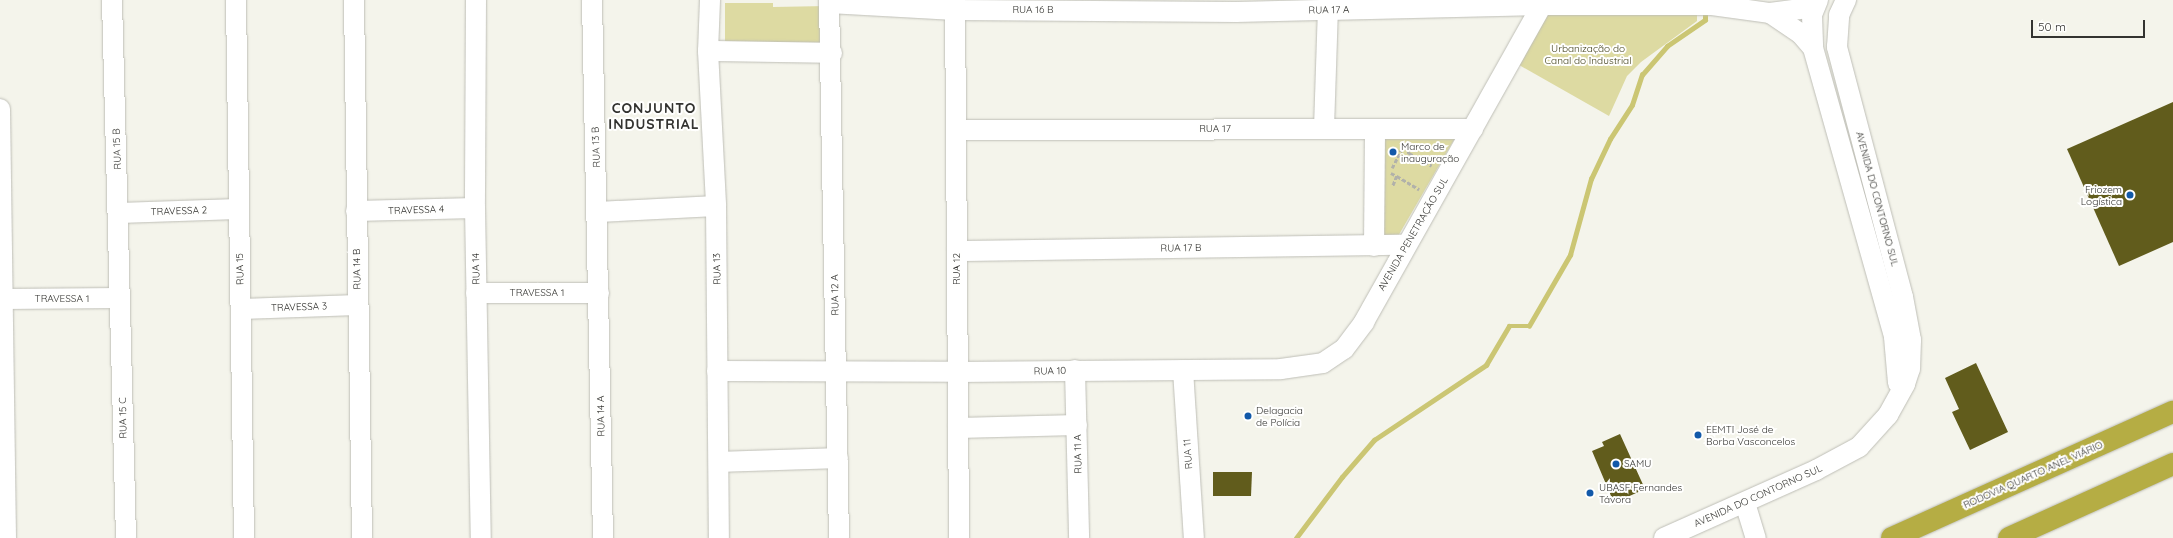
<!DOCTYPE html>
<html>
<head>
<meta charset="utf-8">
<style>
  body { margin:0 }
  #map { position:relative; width:2173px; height:538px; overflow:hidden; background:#f4f4eb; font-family:Quicksand,sans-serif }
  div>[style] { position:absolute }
  .green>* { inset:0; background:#dddaa2 }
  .stream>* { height:4.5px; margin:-2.25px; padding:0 2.25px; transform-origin:2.25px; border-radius:2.25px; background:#cbc673 }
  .building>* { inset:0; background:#615c1c }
  .path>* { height:2.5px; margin-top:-1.25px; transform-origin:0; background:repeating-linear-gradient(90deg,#b1b1aa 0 4px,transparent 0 6px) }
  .roads { filter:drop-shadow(0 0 1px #bebeb6) drop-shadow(0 0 1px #bebeb6) }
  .minor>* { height:20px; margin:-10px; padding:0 10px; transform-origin:10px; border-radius:10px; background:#fff }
  .highway>* { height:22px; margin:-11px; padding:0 11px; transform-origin:11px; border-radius:11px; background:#b5ad44 }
  .dots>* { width:11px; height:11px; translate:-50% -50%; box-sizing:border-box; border:2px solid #fffffe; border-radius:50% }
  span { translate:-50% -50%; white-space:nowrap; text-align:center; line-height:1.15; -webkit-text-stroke:4px #fffffe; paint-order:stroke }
  .street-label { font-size:10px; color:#333330 }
  .park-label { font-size:10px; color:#42401c }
  .poi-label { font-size:10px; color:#333330 }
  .left { translate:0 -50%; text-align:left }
  .right { translate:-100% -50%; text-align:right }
  .district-label { font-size:14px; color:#333330; font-weight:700; letter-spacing:1px }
  .scale { position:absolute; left:2031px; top:20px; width:114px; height:18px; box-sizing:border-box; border:2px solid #333330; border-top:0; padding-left:5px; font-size:12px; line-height:14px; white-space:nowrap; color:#333330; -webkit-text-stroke:3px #fffffe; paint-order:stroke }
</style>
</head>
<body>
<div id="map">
  <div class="green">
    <i style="clip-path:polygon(725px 3px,773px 3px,773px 7px,827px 6px,826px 46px,725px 47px)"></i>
    <i style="clip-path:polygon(1697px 11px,1697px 21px,1641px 62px,1627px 76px,1609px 116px,1519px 65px,1545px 14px)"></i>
    <i style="clip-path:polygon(1455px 138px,1397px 238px,1381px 237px,1380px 139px)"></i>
  </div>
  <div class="stream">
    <i style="left:1296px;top:538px;width:76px;rotate:-53deg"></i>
    <i style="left:1342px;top:477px;width:49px;rotate:-49.1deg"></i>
    <i style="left:1374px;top:440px;width:135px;rotate:-33.8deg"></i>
    <i style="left:1486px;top:365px;width:45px;rotate:-59.5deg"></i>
    <i style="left:1509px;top:326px;width:20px"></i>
    <i style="left:1529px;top:326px;width:82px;rotate:-60deg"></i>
    <i style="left:1570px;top:255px;width:79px;rotate:-74.6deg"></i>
    <i style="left:1591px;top:179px;width:44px;rotate:-64.6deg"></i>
    <i style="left:1610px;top:139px;width:40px;rotate:-57.1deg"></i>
    <i style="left:1632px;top:105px;width:32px;rotate:-72deg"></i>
    <i style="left:1642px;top:75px;width:38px;rotate:-49deg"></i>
    <i style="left:1667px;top:46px;width:46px;rotate:-34.4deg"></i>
    <i style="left:1705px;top:20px;width:9px;rotate:-90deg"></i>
  </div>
  <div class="building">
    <i style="clip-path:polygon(2173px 102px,2173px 242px,2119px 266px,2067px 149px)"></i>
    <i style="clip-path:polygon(1976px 363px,2008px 432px,1970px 450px,1952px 412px,1959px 409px,1945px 378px)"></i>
    <i style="clip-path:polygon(1620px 434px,1645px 489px,1614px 503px,1592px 451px,1604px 446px,1602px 442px)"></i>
    <i style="clip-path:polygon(1213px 472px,1252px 472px,1251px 496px,1213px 496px)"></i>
  </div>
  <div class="path">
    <i style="left:1406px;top:146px;width:8px;rotate:67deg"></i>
    <i style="left:1409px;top:153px;width:26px;rotate:29deg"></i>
    <i style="left:1392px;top:168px;width:25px;rotate:-63deg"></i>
    <i style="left:1391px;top:173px;width:7px;rotate:27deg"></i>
    <i style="left:1397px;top:176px;width:11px;rotate:112deg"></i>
    <i style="left:1397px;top:176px;width:26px;rotate:31deg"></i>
  </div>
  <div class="roads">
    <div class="minor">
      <i style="left:112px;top:0;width:538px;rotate:88.51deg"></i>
      <i style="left:236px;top:0;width:538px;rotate:89.15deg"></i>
      <i style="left:354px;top:0;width:538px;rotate:89.15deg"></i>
      <i style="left:476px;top:0;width:208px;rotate:90.3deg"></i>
      <i style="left:475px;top:208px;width:330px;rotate:89deg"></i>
      <i style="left:592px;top:0;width:538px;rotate:88.83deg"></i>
      <i style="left:710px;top:0;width:51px;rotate:92.2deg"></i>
      <i style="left:708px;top:51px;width:155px;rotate:87deg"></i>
      <i style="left:716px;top:206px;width:332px;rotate:89.5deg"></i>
      <i style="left:829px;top:0;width:538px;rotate:88.94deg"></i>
      <i style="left:955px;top:0;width:538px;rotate:89.57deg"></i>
      <i style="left:1818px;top:0;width:16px;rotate:112deg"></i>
      <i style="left:1812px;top:15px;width:33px;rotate:88deg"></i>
      <i style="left:1813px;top:48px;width:300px;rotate:74.3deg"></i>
      <i style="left:1894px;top:337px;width:46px;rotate:85deg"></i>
      <i style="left:829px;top:3px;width:126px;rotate:3.2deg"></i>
      <i style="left:955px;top:10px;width:281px;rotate:0.4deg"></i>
      <i style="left:1236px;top:12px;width:306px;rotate:-1.3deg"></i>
      <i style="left:1542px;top:5px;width:170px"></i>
      <i style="left:1712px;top:5px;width:59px;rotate:7.9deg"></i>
      <i style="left:1770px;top:13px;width:36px;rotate:34deg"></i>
      <i style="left:1800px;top:33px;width:20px;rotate:49deg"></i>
      <i style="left:1770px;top:13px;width:45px;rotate:-7.6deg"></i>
      <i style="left:708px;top:51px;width:124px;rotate:0.9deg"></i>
      <i style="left:0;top:109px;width:429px;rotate:89.2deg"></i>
      <i style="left:1324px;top:128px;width:118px;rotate:-88.1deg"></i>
      <i style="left:956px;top:130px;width:517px;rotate:-0.11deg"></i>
      <i style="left:356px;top:211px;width:119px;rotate:-1.4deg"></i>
      <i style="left:598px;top:212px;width:118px;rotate:-2.9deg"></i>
      <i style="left:119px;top:213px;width:119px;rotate:-1.9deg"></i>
      <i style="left:1374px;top:246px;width:117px;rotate:-89.5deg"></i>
      <i style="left:957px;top:251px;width:449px;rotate:-0.8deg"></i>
      <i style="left:476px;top:293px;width:123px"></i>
      <i style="left:4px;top:299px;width:116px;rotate:-0.5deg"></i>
      <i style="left:241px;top:309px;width:117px;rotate:-2deg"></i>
      <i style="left:1075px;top:370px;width:168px;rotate:88.6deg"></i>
      <i style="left:1183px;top:370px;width:168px;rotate:86.3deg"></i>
      <i style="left:717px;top:371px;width:240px;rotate:0.2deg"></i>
      <i style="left:957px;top:372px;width:324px;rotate:-0.5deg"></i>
      <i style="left:1281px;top:369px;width:42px;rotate:-8.1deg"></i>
      <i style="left:1323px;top:363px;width:25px;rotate:-34deg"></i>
      <i style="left:1344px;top:349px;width:34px;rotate:-53deg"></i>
      <i style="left:1364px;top:322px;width:369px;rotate:-60.7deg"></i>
      <i style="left:958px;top:428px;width:119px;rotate:-1.4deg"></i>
      <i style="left:719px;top:462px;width:119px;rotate:-1.9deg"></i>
      <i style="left:1745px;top:503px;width:37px;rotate:73deg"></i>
      <i style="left:1664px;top:538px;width:167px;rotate:-24.1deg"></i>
      <i style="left:1816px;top:470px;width:49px;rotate:-28.1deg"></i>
      <i style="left:1859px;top:447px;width:43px;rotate:-47.8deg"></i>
      <i style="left:1888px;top:415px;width:35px;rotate:-61deg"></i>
      <i style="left:1905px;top:384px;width:16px;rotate:-72deg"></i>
      <i style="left:1910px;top:369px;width:29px;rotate:-88deg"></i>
      <i style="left:1911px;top:340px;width:44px;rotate:-100.5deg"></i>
      <i style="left:1903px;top:297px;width:259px;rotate:-104.8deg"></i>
      <i style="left:1837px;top:47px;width:32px;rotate:-86deg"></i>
      <i style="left:1839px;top:15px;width:17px;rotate:-65deg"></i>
    </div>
    <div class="highway">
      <i style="left:1892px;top:538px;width:308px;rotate:-24.2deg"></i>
      <i style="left:2009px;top:538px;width:180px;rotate:-24.3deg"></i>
    </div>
  </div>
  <div class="dots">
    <i style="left:1393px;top:152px;background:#1259a9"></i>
    <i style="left:2130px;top:195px;background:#1259a9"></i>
    <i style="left:1248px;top:416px;background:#1259a9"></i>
    <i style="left:1698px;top:435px;background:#1259a9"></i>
    <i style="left:1616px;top:464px;background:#1259a9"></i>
    <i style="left:1590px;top:493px;background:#1259a9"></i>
  </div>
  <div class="street-label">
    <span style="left:1033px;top:10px">RUA 16 B</span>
    <span style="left:1329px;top:10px;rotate:-1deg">RUA 17 A</span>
    <span style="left:1215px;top:129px">RUA 17</span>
    <span style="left:596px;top:147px;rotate:-92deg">RUA 13 B</span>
    <span style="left:117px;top:149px;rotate:-92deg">RUA 15 B</span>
    <span style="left:1877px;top:199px;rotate:75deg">AVENIDA DO CONTORNO SUL</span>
    <span style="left:416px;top:210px;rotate:-2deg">TRAVESSA 4</span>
    <span style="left:179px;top:211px;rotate:-2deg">TRAVESSA 2</span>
    <span style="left:1413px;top:234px;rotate:-60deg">AVENIDA PENETRAÇÃO SUL</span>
    <span style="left:1181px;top:248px;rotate:-1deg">RUA 17 B</span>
    <span style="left:240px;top:269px;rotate:-91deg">RUA 15</span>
    <span style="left:357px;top:269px;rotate:-91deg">RUA 14 B</span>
    <span style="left:476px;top:269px;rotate:-91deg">RUA 14</span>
    <span style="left:717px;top:269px;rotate:-91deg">RUA 13</span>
    <span style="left:957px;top:269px;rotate:-90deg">RUA 12</span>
    <span style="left:537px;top:293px">TRAVESSA 1</span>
    <span style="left:835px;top:295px;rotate:-91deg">RUA 12 A</span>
    <span style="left:62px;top:299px">TRAVESSA 1</span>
    <span style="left:299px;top:307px;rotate:-2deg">TRAVESSA 3</span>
    <span style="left:1050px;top:371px;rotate:-1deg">RUA 10</span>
    <span style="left:601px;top:416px;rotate:-91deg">RUA 14 A</span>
    <span style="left:123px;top:418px;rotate:-91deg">RUA 15 C</span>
    <span style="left:1078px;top:454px;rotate:-91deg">RUA 11 A</span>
    <span style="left:1188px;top:454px;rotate:-94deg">RUA 11</span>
    <span style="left:2033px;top:475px;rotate:-24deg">RODOVIA QUARTO ANEL VIÁRIO</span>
    <span style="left:1758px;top:496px;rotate:-24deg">AVENIDA DO CONTORNO SUL</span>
  </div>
  <div class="park-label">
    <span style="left:1588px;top:54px">Urbanização do<br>Canal do Industrial</span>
  </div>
  <div class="poi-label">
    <span class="left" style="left:1401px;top:152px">Marco de<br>inauguração</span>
    <span class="right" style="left:2122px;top:195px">Friozem<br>Logística</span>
    <span class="left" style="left:1256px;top:416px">Delagacia<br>de Polícia</span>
    <span class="left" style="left:1706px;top:435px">EEMTI José de<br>Borba Vasconcelos</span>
    <span class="left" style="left:1624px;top:464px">SAMU</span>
    <span class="left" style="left:1599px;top:493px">UBASF Fernandes<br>Távora</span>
  </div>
  <div class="district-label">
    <span style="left:654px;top:116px">CONJUNTO<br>INDUSTRIAL</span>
  </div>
  <div class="scale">50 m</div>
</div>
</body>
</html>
